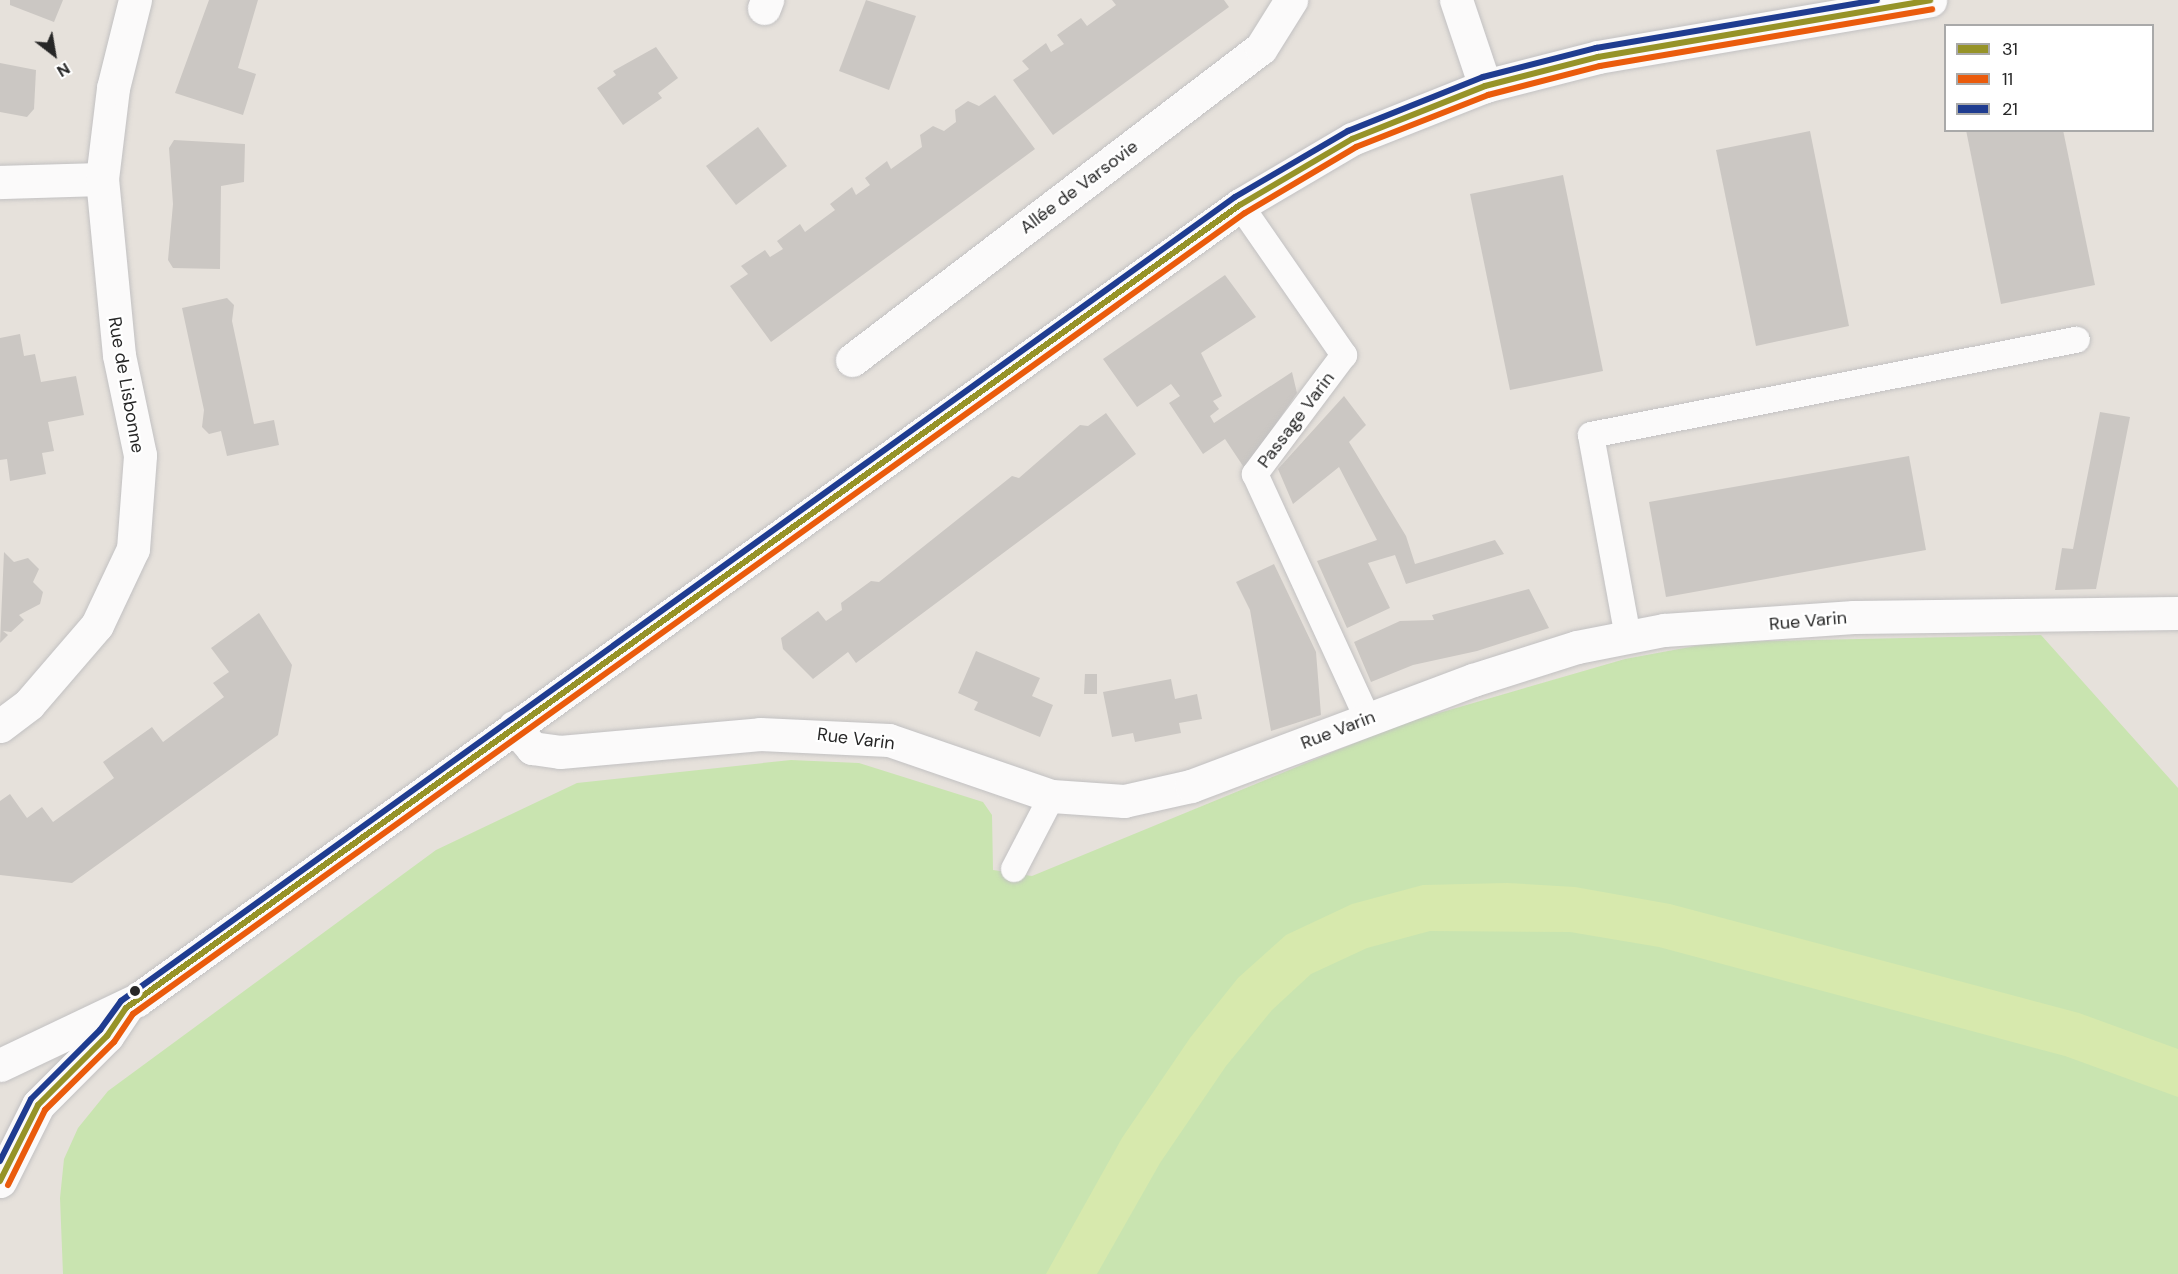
<!DOCTYPE html>
<html>
<head>
<meta charset="utf-8">
<style>
  body { margin:0 }
  #map { position:relative; width:2178px; height:1274px; overflow:hidden; background:#e6e1db; font-family:"DM Sans",sans-serif }
  div>[style] { position:absolute }
  .green>* { inset:0; background:#c9e4b0 }
  .pitch>* { inset:0; background:#d7e9ad }
  .building>* { inset:0; background:#cbc7c3 }
  .roads { filter:drop-shadow(0 0 2px #c2c1c2) drop-shadow(0 0 2px #c2c1c2) }
  .lane>* { height:26px; margin:-13px; padding:0 13px; transform-origin:13px; border-radius:13px; background:#fbfafa }
  .street>* { height:33px; margin:-16.5px; padding:0 16.5px; transform-origin:16.5px; border-radius:16.5px; background:#fbfafa }
  .secondary>* { height:33px; margin:-16.5px; padding:0 16.5px; transform-origin:16.5px; border-radius:16.5px; background:#fbfafa }
  .bus-1>* { height:6px; margin:-3px; padding:0 3px; transform-origin:3px; border-radius:3px; background:#969328 }
  .bus-2>* { height:6px; margin:-3px; padding:0 3px; transform-origin:3px; border-radius:3px; background:#ea5b0c }
  .bus-3>* { height:6px; margin:-3px; padding:0 3px; transform-origin:3px; border-radius:3px; background:#1f3c90 }
  .dots>* { width:16px; height:16px; translate:-50% -50%; box-sizing:border-box; border:3px solid #fff; border-radius:50% }
  span { translate:-50% -50%; white-space:nowrap; text-align:center; line-height:1.15; -webkit-text-stroke:4.5px #fff; paint-order:stroke }
  .street-label { font-size:18px; color:#272727 }
  .legend { position:absolute; left:1944px; top:24px; width:210px; height:108px; box-sizing:border-box; background:#fff; border:2px solid #a9a9a9; margin:0; padding:8px 10px; list-style:none; font-size:18px; color:#272727 }
  .legend li { display:flex; align-items:center; gap:12px; height:30px }
  .legend b { width:30px; border:2px solid #a9a9a9 }
  .north { position:absolute; left:24px; top:24px; width:60px; height:60px; -webkit-text-stroke:4px #fff; paint-order:stroke; rotate:149deg; font-size:16px; font-weight:700; line-height:24px; text-align:center; color:#272727 }
  .north::after { content:''; display:block; margin:auto; width:21px; height:27px; background:#272727; clip-path:polygon(50% 0,100% 100%,50% 72%,0 100%) }
</style>
</head>
<body>
<div id="map">
  <div class="green">
    <i style="clip-path:polygon(2041px 635px,2178px 788px,2178px 1274px,63px 1274px,60px 1198px,64px 1159px,78px 1128px,108px 1091px,436px 850px,577px 783px,791px 760px,859px 763px,983px 802px,992px 815px,993px 870px,1032px 876px,1401px 724px,1625px 659px,1717px 642px)"></i>
  </div>
  <div class="pitch">
    <i style="clip-path:polygon(1507px 883px,1575px 887px,1670px 904px,2079px 1013px,2178px 1049px,2178px 1097px,2065px 1056px,1659px 947px,1570px 932px,1430px 931px,1367px 948px,1311px 974px,1272px 1010px,1226px 1066px,1160px 1163px,1097px 1274px,1046px 1274px,1122px 1138px,1190px 1038px,1238px 978px,1286px 935px,1352px 904px,1423px 885px)"></i>
  </div>
  <div class="building">
    <i style="clip-path:polygon(10px 0,63px 0,54px 22px,10px 5px)"></i>
    <i style="clip-path:polygon(209px 0,258px 0,238px 68px,256px 74px,243px 115px,175px 93px)"></i>
    <i style="clip-path:polygon(866px 0,916px 16px,889px 90px,839px 71px)"></i>
    <i style="clip-path:polygon(1112px 0,1224px 0,1229px 7px,1053px 135px,1013px 80px,1029px 69px,1022px 61px,1046px 43px,1051px 52px,1064px 44px,1057px 35px,1081px 18px,1087px 26px,1116px 5px)"></i>
    <i style="clip-path:polygon(656px 47px,678px 78px,658px 93px,662px 98px,623px 125px,597px 88px,616px 75px,613px 71px)"></i>
    <i style="clip-path:polygon(0 63px,36px 70px,34px 109px,27px 117px,0 112px)"></i>
    <i style="clip-path:polygon(995px 95px,1035px 149px,771px 342px,730px 286px,748px 274px,741px 266px,765px 250px,770px 257px,783px 249px,777px 241px,800px 224px,805px 232px,835px 210px,830px 204px,852px 187px,856px 195px,870px 185px,865px 178px,887px 161px,891px 169px,922px 147px,920px 135px,933px 126px,944px 131px,956px 122px,955px 110px,968px 101px,979px 106px)"></i>
    <i style="clip-path:polygon(758px 127px,787px 166px,736px 205px,706px 166px)"></i>
    <i style="clip-path:polygon(1966px 130px,2063px 130px,2095px 285px,2001px 304px)"></i>
    <i style="clip-path:polygon(1810px 131px,1849px 326px,1756px 346px,1716px 150px)"></i>
    <i style="clip-path:polygon(174px 140px,245px 144px,244px 182px,221px 186px,220px 269px,173px 268px,168px 260px,173px 204px,169px 148px)"></i>
    <i style="clip-path:polygon(1563px 175px,1603px 371px,1510px 390px,1470px 194px)"></i>
    <i style="clip-path:polygon(1225px 275px,1256px 317px,1201px 353px,1222px 396px,1213px 401px,1219px 409px,1210px 416px,1214px 423px,1292px 372px,1297px 393px,1245px 469px,1225px 439px,1203px 454px,1169px 403px,1180px 396px,1171px 384px,1137px 407px,1103px 359px)"></i>
    <i style="clip-path:polygon(227px 298px,234px 305px,232px 321px,254px 424px,274px 420px,279px 445px,227px 456px,221px 431px,209px 434px,202px 427px,204px 410px,182px 308px)"></i>
    <i style="clip-path:polygon(20px 334px,24px 356px,35px 354px,41px 382px,76px 376px,84px 415px,48px 422px,54px 451px,42px 453px,46px 474px,10px 481px,7px 459px,0 460px,0 338px)"></i>
    <i style="clip-path:polygon(1344px 396px,1366px 425px,1349px 442px,1406px 536px,1415px 564px,1495px 540px,1504px 554px,1406px 584px,1395px 555px,1368px 563px,1390px 608px,1347px 628px,1317px 561px,1377px 540px,1339px 467px,1293px 504px,1278px 469px)"></i>
    <i style="clip-path:polygon(2100px 412px,2130px 417px,2096px 589px,2055px 590px,2062px 548px,2073px 549px)"></i>
    <i style="clip-path:polygon(1106px 413px,1136px 454px,856px 663px,848px 652px,813px 679px,783px 649px,781px 638px,818px 611px,826px 621px,842px 610px,841px 603px,871px 581px,879px 582px,1012px 476px,1019px 478px,1080px 425px,1088px 426px)"></i>
    <i style="clip-path:polygon(1909px 456px,1926px 550px,1666px 597px,1649px 502px)"></i>
    <i style="clip-path:polygon(4px 552px,14px 562px,28px 558px,39px 569px,33px 582px,43px 592px,40px 604px,19px 615px,24px 620px,11px 632px,3px 631px,8px 635px,0 643px)"></i>
    <i style="clip-path:polygon(1274px 564px,1316px 652px,1321px 715px,1271px 731px,1250px 610px,1236px 582px)"></i>
    <i style="clip-path:polygon(1529px 589px,1549px 628px,1477px 651px,1413px 665px,1371px 682px,1354px 642px,1400px 621px,1434px 620px,1432px 615px)"></i>
    <i style="clip-path:polygon(259px 613px,292px 665px,278px 735px,72px 883px,0 875px,0 801px,10px 794px,27px 818px,42px 807px,53px 822px,114px 778px,103px 762px,152px 727px,163px 742px,224px 697px,213px 683px,229px 672px,211px 648px)"></i>
    <i style="clip-path:polygon(976px 651px,1040px 678px,1032px 696px,1053px 705px,1040px 737px,974px 710px,978px 702px,958px 693px)"></i>
    <i style="clip-path:polygon(1085px 674px,1097px 674px,1097px 694px,1084px 694px)"></i>
    <i style="clip-path:polygon(1171px 679px,1175px 699px,1197px 694px,1202px 719px,1179px 723px,1181px 733px,1135px 742px,1133px 733px,1112px 737px,1103px 692px)"></i>
  </div>
  <div class="roads">
    <div class="lane">
      <i style="left:1240px;top:205px;width:183px;rotate:55.3deg"></i>
      <i style="left:1344px;top:355px;width:149px;rotate:126.8deg"></i>
      <i style="left:1255px;top:474px;width:268px;rotate:65.3deg"></i>
      <i style="left:1628px;top:637px;width:205px;rotate:-100.4deg"></i>
      <i style="left:1591px;top:435px;width:495px;rotate:-11.1deg"></i>
      <i style="left:1014px;top:869px;width:82px;rotate:-62.5deg"></i>
    </div>
    <div class="street">
      <i style="left:1456px;top:0;width:91px;rotate:71.4deg"></i>
      <i style="left:764px;top:8px;width:9px;rotate:-69deg"></i>
      <i style="left:0;top:182px;width:102px;rotate:-1.7deg"></i>
      <i style="left:852px;top:360px;width:514px;rotate:-37.34deg"></i>
      <i style="left:1261px;top:48px;width:57px;rotate:-58deg"></i>
      <i style="left:0;top:726px;width:36px;rotate:-37deg"></i>
      <i style="left:29px;top:704px;width:104px;rotate:-49.3deg"></i>
      <i style="left:97px;top:625px;width:84px;rotate:-64.7deg"></i>
      <i style="left:133px;top:549px;width:94px;rotate:-85.7deg"></i>
      <i style="left:140px;top:455px;width:102px;rotate:-101.9deg"></i>
      <i style="left:119px;top:355px;width:177px;rotate:-95.5deg"></i>
      <i style="left:102px;top:179px;width:92px;rotate:-83.1deg"></i>
      <i style="left:113px;top:88px;width:91px;rotate:-76deg"></i>
      <i style="left:514px;top:727px;width:28px;rotate:49deg"></i>
      <i style="left:532px;top:748px;width:28px;rotate:8deg"></i>
      <i style="left:560px;top:752px;width:201px;rotate:-5.1deg"></i>
      <i style="left:760px;top:734px;width:129px;rotate:2.7deg"></i>
      <i style="left:889px;top:740px;width:172px;rotate:19deg"></i>
      <i style="left:1052px;top:796px;width:72px;rotate:4deg"></i>
      <i style="left:1124px;top:801px;width:69px;rotate:-12.6deg"></i>
      <i style="left:1191px;top:786px;width:301px;rotate:-20.6deg"></i>
      <i style="left:1473px;top:680px;width:109px;rotate:-17.6deg"></i>
      <i style="left:1577px;top:647px;width:89px;rotate:-11.1deg"></i>
      <i style="left:1664px;top:630px;width:190px;rotate:-3.9deg"></i>
      <i style="left:1854px;top:617px;width:324px;rotate:-0.7deg"></i>
    </div>
    <div class="secondary">
      <i style="left:0;top:1065px;width:152px;rotate:-25.4deg"></i>
      <i style="left:137px;top:1000px;width:1360px;rotate:-35.78deg"></i>
      <i style="left:1240px;top:205px;width:130px;rotate:-30.5deg"></i>
      <i style="left:1352px;top:139px;width:143px;rotate:-21.7deg"></i>
      <i style="left:1485px;top:86px;width:117px;rotate:-14.4deg"></i>
      <i style="left:1598px;top:57px;width:337px;rotate:-9.7deg"></i>
      <i style="left:0;top:1181px;width:85px;rotate:-63.4deg"></i>
      <i style="left:38px;top:1105px;width:98px;rotate:-45deg"></i>
      <i style="left:107px;top:1036px;width:34px;rotate:-56deg"></i>
    </div>
  </div>
  <div class="bus-1">
    <i style="left:0;top:1181px;width:85px;rotate:-63.4deg"></i>
    <i style="left:38px;top:1105px;width:98px;rotate:-45deg"></i>
    <i style="left:107px;top:1036px;width:34px;rotate:-56deg"></i>
    <i style="left:126px;top:1008px;width:1373px;rotate:-35.79deg"></i>
    <i style="left:1240px;top:205px;width:130px;rotate:-30.5deg"></i>
    <i style="left:1352px;top:139px;width:143px;rotate:-21.7deg"></i>
    <i style="left:1485px;top:86px;width:117px;rotate:-14.4deg"></i>
    <i style="left:1598px;top:57px;width:337px;rotate:-9.7deg"></i>
  </div>
  <div class="bus-2">
    <i style="left:8px;top:1185px;width:84px;rotate:-63.7deg"></i>
    <i style="left:45px;top:1110px;width:97px;rotate:-44.6deg"></i>
    <i style="left:114px;top:1042px;width:34px;rotate:-56deg"></i>
    <i style="left:133px;top:1014px;width:1370px;rotate:-35.77deg"></i>
    <i style="left:1245px;top:213px;width:129px;rotate:-30.7deg"></i>
    <i style="left:1356px;top:147px;width:142px;rotate:-21.5deg"></i>
    <i style="left:1488px;top:95px;width:116px;rotate:-14.5deg"></i>
    <i style="left:1600px;top:66px;width:337px;rotate:-9.7deg"></i>
  </div>
  <div class="bus-3">
    <i style="left:0;top:1161px;width:69px;rotate:-63.4deg"></i>
    <i style="left:31px;top:1099px;width:98px;rotate:-45deg"></i>
    <i style="left:100px;top:1030px;width:36px;rotate:-54deg"></i>
    <i style="left:121px;top:1001px;width:1374px;rotate:-35.82deg"></i>
    <i style="left:1235px;top:197px;width:131px;rotate:-30.3deg"></i>
    <i style="left:1348px;top:131px;width:145px;rotate:-21.8deg"></i>
    <i style="left:1483px;top:77px;width:117px;rotate:-14.4deg"></i>
    <i style="left:1596px;top:48px;width:285px;rotate:-9.7deg"></i>
  </div>
  <div class="dots">
    <i style="left:135px;top:991px;background:#272727"></i>
  </div>
  <div class="street-label">
    <span style="left:1079px;top:187px;rotate:-37deg">Allée de Varsovie</span>
    <span style="left:126px;top:385px;rotate:80deg">Rue de Lisbonne</span>
    <span style="left:1296px;top:420px;rotate:-53deg">Passage Varin</span>
    <span style="left:1808px;top:621px;rotate:-5deg">Rue Varin</span>
    <span style="left:1338px;top:730px;rotate:-21deg">Rue Varin</span>
    <span style="left:856px;top:739px;rotate:7deg">Rue Varin</span>
  </div>
  <ul class="legend">
  <li><b style="height:8px;background:#969328"></b>31</li>
  <li><b style="height:8px;background:#ea5b0c"></b>11</li>
  <li><b style="height:8px;background:#1f3c90"></b>21</li>
  </ul>
  <div class="north">N</div>
</div>
</body>
</html>
